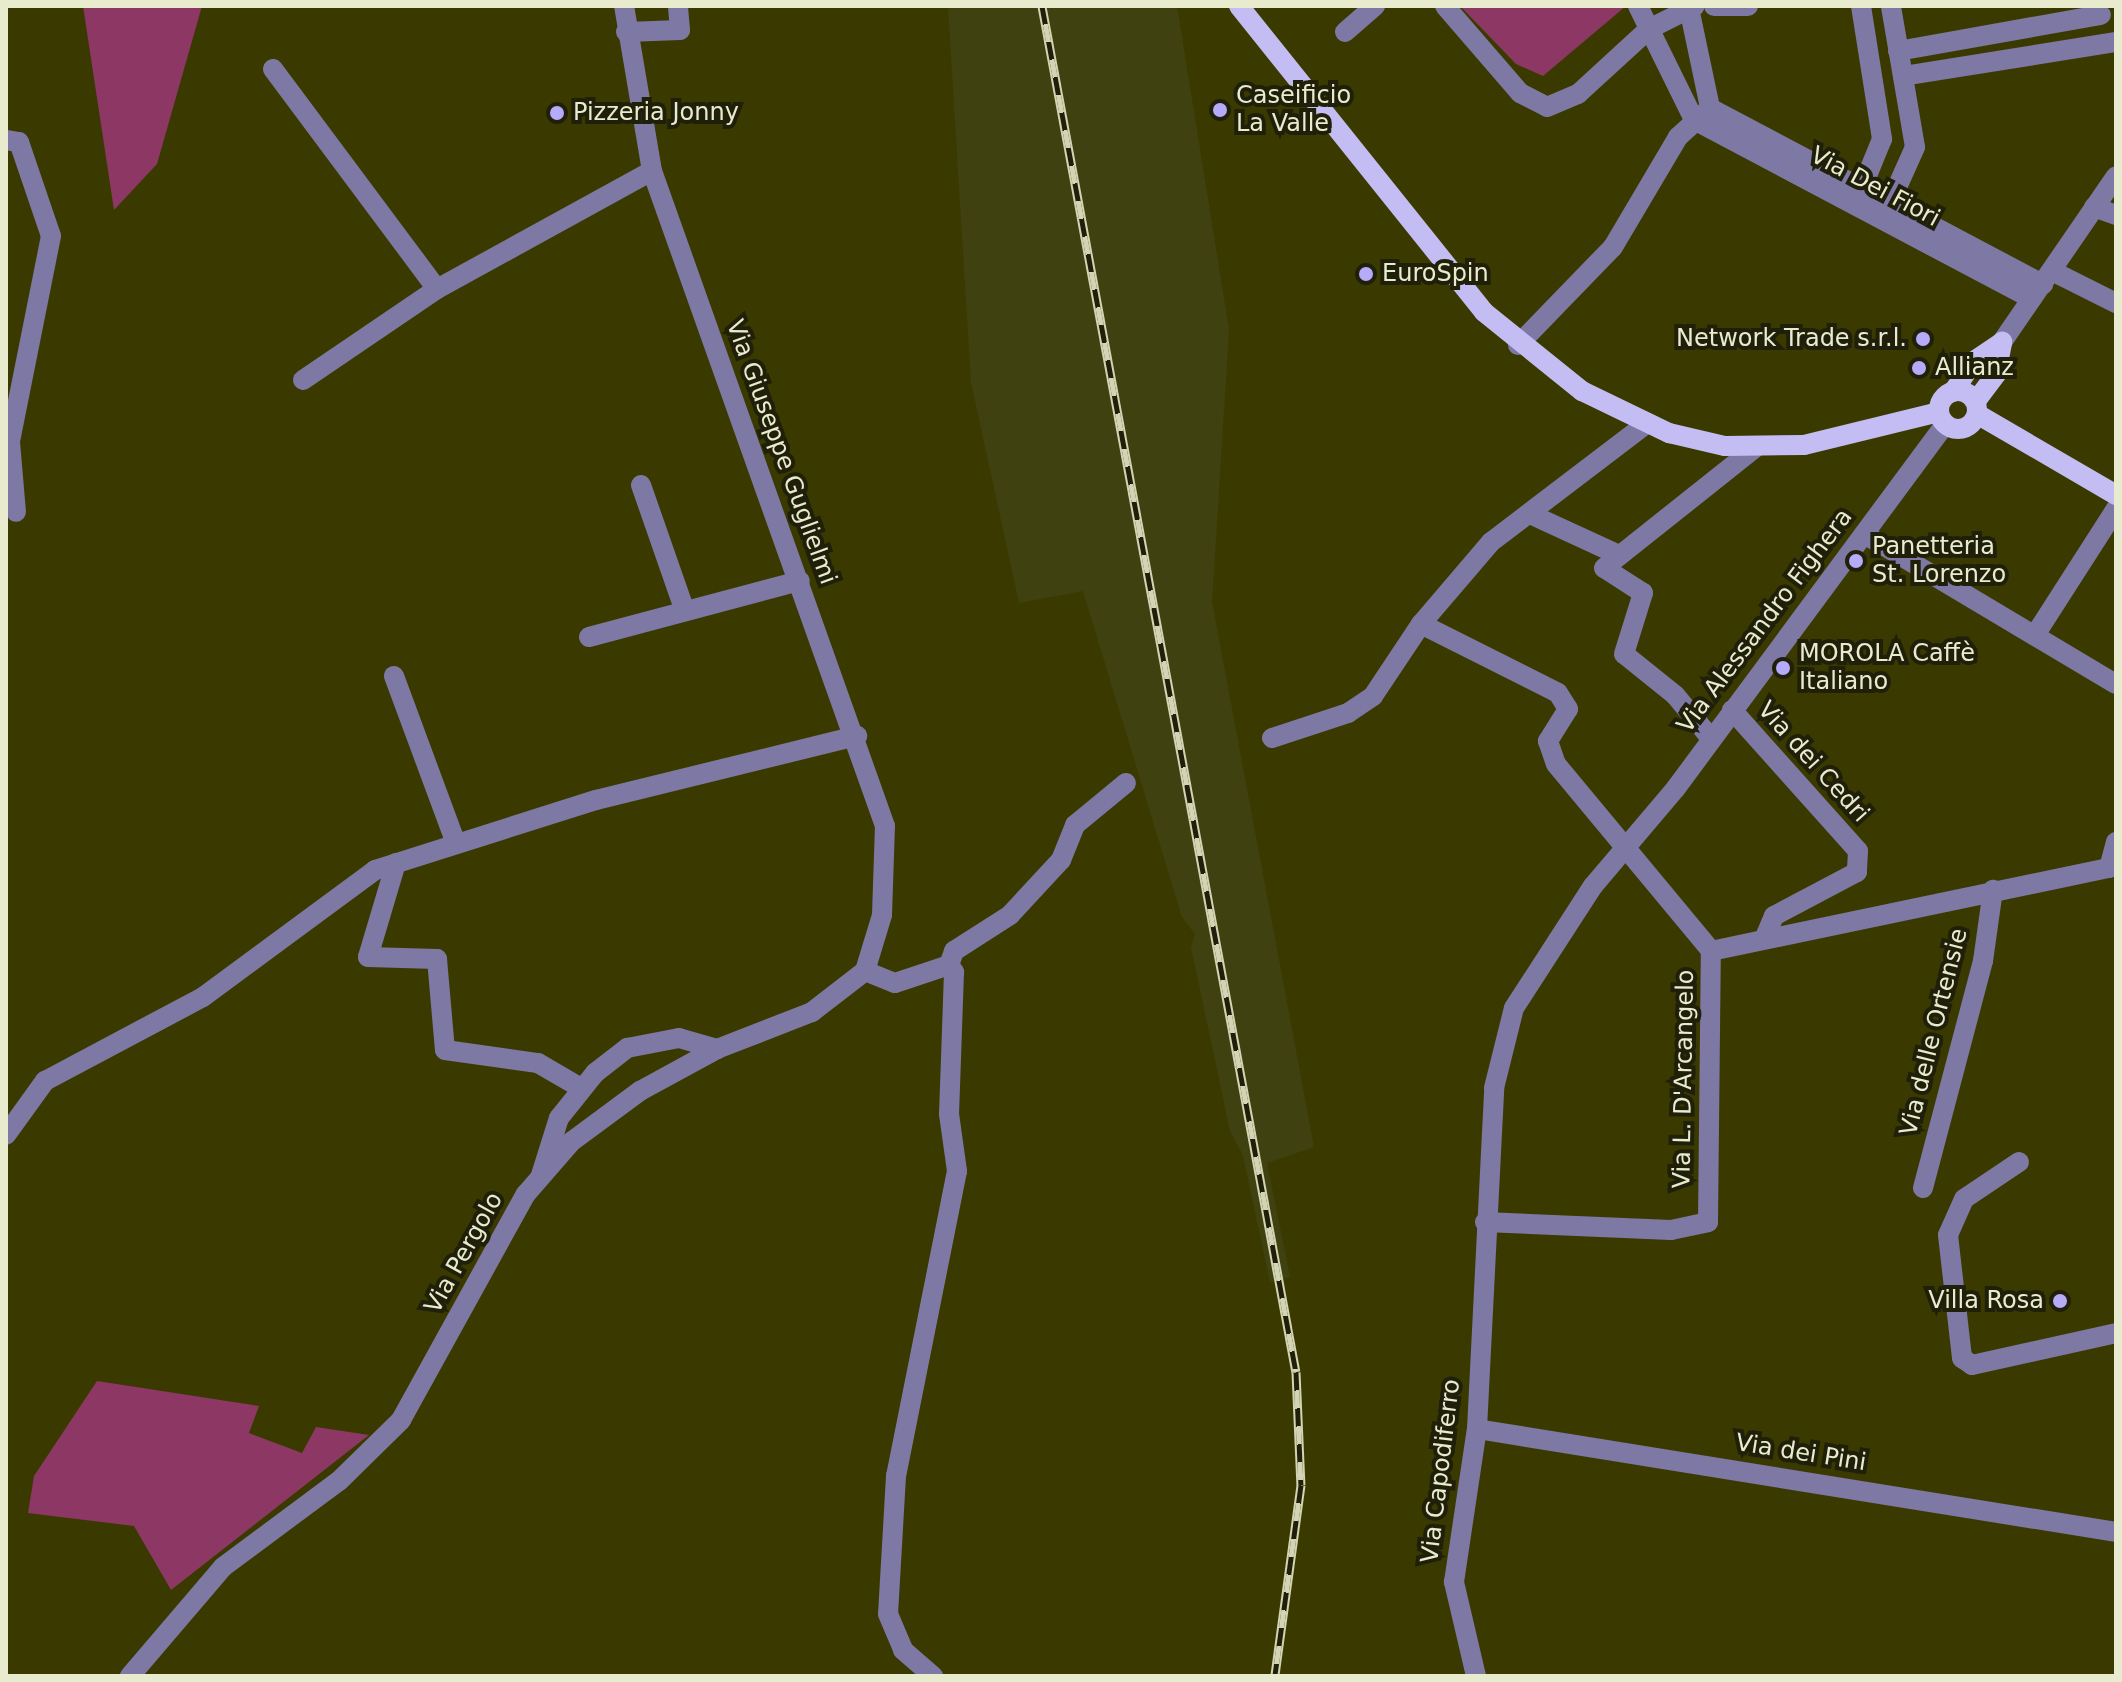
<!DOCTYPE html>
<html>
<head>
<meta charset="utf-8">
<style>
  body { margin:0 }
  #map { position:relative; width:2122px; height:1682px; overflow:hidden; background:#3a3a00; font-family:"DejaVu Sans",sans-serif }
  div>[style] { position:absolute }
  .built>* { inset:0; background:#404111 }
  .green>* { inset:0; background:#8c3764 }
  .minor>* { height:20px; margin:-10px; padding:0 10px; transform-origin:10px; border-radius:10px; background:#7e78a4 }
  .major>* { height:20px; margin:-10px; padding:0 10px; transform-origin:10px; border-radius:10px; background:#c4bdf3 }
  .major>.ring { margin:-10px; padding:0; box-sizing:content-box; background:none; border:20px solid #c4bdf3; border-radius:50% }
  .rail>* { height:9px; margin-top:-4.5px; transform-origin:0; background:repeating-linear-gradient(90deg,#20200a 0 18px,#d2d4b4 0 36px); box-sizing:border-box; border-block:2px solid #d2d4b4 }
  .dots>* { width:22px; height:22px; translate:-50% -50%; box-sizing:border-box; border:4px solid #20200a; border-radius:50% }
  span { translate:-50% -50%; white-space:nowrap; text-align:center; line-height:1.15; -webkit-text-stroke:8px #20200a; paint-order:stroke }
  .poi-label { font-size:24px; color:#e9ebcf }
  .left { translate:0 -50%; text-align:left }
  .right { translate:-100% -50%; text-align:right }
  .street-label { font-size:24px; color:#e9ebcf }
  .frame { position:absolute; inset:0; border:8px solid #e9ebcf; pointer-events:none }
</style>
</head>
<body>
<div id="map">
  <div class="built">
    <i style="clip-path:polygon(948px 6px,1177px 6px,1229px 330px,1212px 602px,1314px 1147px,1267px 1163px,1290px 1277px,1270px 1282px,1243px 1155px,1230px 1131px,1191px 947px,1195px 934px,1182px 917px,1083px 591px,1019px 603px,971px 382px)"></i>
  </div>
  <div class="green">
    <i style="clip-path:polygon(83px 6px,202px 6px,157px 164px,114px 210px)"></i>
    <i style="clip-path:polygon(1460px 6px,1626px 6px,1543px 76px,1516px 64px)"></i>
    <i style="clip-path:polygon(97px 1381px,259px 1406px,249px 1433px,302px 1453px,316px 1427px,369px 1435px,171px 1590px,134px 1526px,28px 1513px,34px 1476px)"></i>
  </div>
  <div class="minor">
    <i style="left:1445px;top:6px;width:115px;rotate:49.2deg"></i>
    <i style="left:1520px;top:93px;width:30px;rotate:27deg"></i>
    <i style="left:1547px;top:107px;width:34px;rotate:-23deg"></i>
    <i style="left:1578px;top:94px;width:96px;rotate:-42.5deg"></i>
    <i style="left:1649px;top:29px;width:51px;rotate:-26.6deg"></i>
    <i style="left:1638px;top:6px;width:127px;rotate:63.8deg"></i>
    <i style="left:1694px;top:120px;width:382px;rotate:27.9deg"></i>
    <i style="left:1714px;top:6px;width:34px"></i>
    <i style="left:1861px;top:6px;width:135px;rotate:81deg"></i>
    <i style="left:1882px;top:139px;width:53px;rotate:112.2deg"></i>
    <i style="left:1689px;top:8px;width:102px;rotate:78.1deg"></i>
    <i style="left:626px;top:32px;width:54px;rotate:-2.1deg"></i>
    <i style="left:680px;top:30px;width:24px;rotate:-95deg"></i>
    <i style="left:1345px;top:32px;width:40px;rotate:-41deg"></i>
    <i style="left:1898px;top:51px;width:206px;rotate:-10.1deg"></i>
    <i style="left:273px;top:69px;width:274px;rotate:53.3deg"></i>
    <i style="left:1903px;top:76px;width:216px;rotate:-9.1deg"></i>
    <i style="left:6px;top:140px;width:13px;rotate:9deg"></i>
    <i style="left:19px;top:142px;width:99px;rotate:71.2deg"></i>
    <i style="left:51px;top:236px;width:210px;rotate:101.3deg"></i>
    <i style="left:10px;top:442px;width:70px;rotate:85.1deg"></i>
    <i style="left:1890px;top:203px;width:61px;rotate:-65.9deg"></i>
    <i style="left:1915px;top:147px;width:143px;rotate:-99.7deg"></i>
    <i style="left:2094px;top:207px;width:23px;rotate:20deg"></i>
    <i style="left:2052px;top:271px;width:72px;rotate:26.6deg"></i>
    <i style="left:2002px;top:342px;width:201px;rotate:-55.5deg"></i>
    <i style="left:1518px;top:345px;width:136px;rotate:-45.9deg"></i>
    <i style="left:1613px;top:247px;width:128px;rotate:-59.4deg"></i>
    <i style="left:1678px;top:137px;width:43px;rotate:-42.2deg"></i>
    <i style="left:1710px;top:108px;width:377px;rotate:27.9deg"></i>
    <i style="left:303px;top:380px;width:162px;rotate:-34.2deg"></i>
    <i style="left:437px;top:289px;width:245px;rotate:-28.8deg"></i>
    <i style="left:1646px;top:424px;width:195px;rotate:142.7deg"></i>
    <i style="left:1491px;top:542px;width:108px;rotate:130.5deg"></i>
    <i style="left:1421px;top:624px;width:153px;rotate:26.7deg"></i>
    <i style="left:1558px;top:693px;width:19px;rotate:58deg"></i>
    <i style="left:1568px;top:709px;width:38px;rotate:122deg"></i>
    <i style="left:1548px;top:741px;width:24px;rotate:71deg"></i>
    <i style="left:1556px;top:764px;width:243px;rotate:50.3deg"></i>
    <i style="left:641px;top:485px;width:133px;rotate:70.8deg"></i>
    <i style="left:1532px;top:515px;width:96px;rotate:24.7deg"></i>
    <i style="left:1864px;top:534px;width:293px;rotate:30.8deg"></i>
    <i style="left:2035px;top:635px;width:150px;rotate:-57.3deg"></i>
    <i style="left:589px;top:637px;width:218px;rotate:-14.9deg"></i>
    <i style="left:394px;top:676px;width:179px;rotate:69.7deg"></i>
    <i style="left:1732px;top:710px;width:189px;rotate:48.2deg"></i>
    <i style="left:1858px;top:851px;width:21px;rotate:93deg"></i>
    <i style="left:1857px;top:872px;width:94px;rotate:152.1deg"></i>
    <i style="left:1774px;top:916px;width:25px;rotate:113deg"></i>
    <i style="left:1709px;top:736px;width:53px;rotate:-129.7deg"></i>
    <i style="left:1675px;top:695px;width:65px;rotate:-141.2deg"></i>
    <i style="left:1624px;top:654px;width:64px;rotate:-72.7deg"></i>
    <i style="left:1643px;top:593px;width:46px;rotate:-147.3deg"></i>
    <i style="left:1604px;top:568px;width:194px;rotate:-38.5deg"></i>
    <i style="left:1272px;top:738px;width:80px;rotate:-18.2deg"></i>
    <i style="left:1348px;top:713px;width:30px;rotate:-34deg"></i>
    <i style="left:1373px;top:696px;width:87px;rotate:-56.3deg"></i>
    <i style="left:396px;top:863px;width:98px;rotate:106.6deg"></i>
    <i style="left:368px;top:957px;width:69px;rotate:1.7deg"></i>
    <i style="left:437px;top:959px;width:91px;rotate:85deg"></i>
    <i style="left:445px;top:1050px;width:94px;rotate:8deg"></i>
    <i style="left:538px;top:1063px;width:50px;rotate:30.2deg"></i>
    <i style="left:1711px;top:951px;width:407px;rotate:-11.8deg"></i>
    <i style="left:2109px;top:868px;width:27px;rotate:-75deg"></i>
    <i style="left:949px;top:965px;width:15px;rotate:-70deg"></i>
    <i style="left:954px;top:951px;width:67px;rotate:-32.7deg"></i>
    <i style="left:1010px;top:915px;width:75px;rotate:-47.2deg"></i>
    <i style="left:1061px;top:860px;width:38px;rotate:-68deg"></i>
    <i style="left:1075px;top:825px;width:66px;rotate:-39.5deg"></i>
    <i style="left:865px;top:971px;width:32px;rotate:22deg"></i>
    <i style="left:895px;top:983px;width:57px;rotate:-18.4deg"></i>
    <i style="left:949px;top:965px;width:9px;rotate:54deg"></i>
    <i style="left:954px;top:972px;width:142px;rotate:92deg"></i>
    <i style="left:949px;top:1114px;width:58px;rotate:82deg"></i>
    <i style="left:957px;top:1171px;width:311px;rotate:101.3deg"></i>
    <i style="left:896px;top:1476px;width:138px;rotate:93.3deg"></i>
    <i style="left:888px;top:1614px;width:39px;rotate:67deg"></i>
    <i style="left:903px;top:1650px;width:40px;rotate:41deg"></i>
    <i style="left:6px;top:1135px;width:67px;rotate:-54.2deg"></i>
    <i style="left:45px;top:1081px;width:179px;rotate:-28deg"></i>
    <i style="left:203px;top:997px;width:214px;rotate:-36.4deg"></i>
    <i style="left:375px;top:870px;width:232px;rotate:-17.6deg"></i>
    <i style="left:596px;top:800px;width:269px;rotate:-13.8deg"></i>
    <i style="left:2019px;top:1162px;width:66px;rotate:146.1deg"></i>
    <i style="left:1964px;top:1199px;width:39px;rotate:114deg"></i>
    <i style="left:1948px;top:1235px;width:124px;rotate:83.5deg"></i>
    <i style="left:1962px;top:1358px;width:12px;rotate:35deg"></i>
    <i style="left:1972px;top:1365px;width:148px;rotate:-12.5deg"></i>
    <i style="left:541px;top:1175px;width:60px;rotate:-72.5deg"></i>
    <i style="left:559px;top:1118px;width:58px;rotate:-51.3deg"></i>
    <i style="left:595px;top:1073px;width:41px;rotate:-38deg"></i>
    <i style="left:627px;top:1048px;width:53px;rotate:-10.9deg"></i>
    <i style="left:679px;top:1038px;width:40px;rotate:16deg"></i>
    <i style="left:1923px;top:1188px;width:235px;rotate:-75.2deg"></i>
    <i style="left:1983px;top:961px;width:72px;rotate:-82deg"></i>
    <i style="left:1485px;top:1222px;width:186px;rotate:2.5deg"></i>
    <i style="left:1671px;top:1230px;width:38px;rotate:-12deg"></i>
    <i style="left:1708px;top:1222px;width:271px;rotate:-89.4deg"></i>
    <i style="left:1477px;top:1429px;width:647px;rotate:9.16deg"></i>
    <i style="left:130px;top:1676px;width:143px;rotate:-49.5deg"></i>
    <i style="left:223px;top:1567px;width:144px;rotate:-36.6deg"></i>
    <i style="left:339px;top:1481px;width:87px;rotate:-44.5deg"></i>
    <i style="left:401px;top:1420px;width:258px;rotate:-61.1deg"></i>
    <i style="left:526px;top:1194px;width:69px;rotate:-49.1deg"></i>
    <i style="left:571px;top:1142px;width:86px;rotate:-36.5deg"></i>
    <i style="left:640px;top:1091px;width:88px;rotate:-28.6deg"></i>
    <i style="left:717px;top:1049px;width:102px;rotate:-21.3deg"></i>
    <i style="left:812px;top:1012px;width:67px;rotate:-37.7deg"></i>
    <i style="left:865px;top:971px;width:59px;rotate:-73.1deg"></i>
    <i style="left:882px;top:915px;width:89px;rotate:-88.1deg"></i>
    <i style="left:885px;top:826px;width:695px;rotate:-109.58deg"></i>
    <i style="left:652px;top:171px;width:167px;rotate:-99.6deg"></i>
    <i style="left:1476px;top:1676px;width:97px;rotate:-103.2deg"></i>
    <i style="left:1454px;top:1582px;width:155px;rotate:-81.5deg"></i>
    <i style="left:1477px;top:1429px;width:341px;rotate:-87.1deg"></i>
    <i style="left:1494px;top:1088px;width:82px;rotate:-76deg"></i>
    <i style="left:1514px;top:1008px;width:145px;rotate:-57.1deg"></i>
    <i style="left:1593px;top:886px;width:128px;rotate:-49.7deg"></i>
    <i style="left:1676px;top:788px;width:453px;rotate:-53.5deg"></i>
  </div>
  <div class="major">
    <i style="left:1239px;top:6px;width:392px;rotate:51.3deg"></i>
    <i style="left:1484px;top:312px;width:126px;rotate:38.9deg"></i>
    <i style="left:1582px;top:391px;width:97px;rotate:25.8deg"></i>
    <i style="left:1669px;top:433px;width:57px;rotate:13.1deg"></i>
    <i style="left:1725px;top:446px;width:79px;rotate:-0.7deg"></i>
    <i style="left:1804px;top:445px;width:139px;rotate:-13.7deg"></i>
    <i class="ring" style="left:1939px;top:391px;width:18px;height:18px"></i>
    <i style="left:1953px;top:392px;width:37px;rotate:-56deg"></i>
    <i style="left:1974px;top:361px;width:34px;rotate:-34deg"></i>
    <i style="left:1976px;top:401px;width:34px;rotate:-53deg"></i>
    <i style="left:1996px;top:374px;width:33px;rotate:-79deg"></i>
    <i style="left:1977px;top:414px;width:161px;rotate:30.2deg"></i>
  </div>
  <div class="rail">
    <i style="left:1042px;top:6px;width:1389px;rotate:79.47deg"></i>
    <i style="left:1296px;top:1372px;width:113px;rotate:87.5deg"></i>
    <i style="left:1301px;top:1485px;width:193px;rotate:97.8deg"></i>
  </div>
  <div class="dots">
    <i style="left:1220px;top:110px;background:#b6abf8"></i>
    <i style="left:557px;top:113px;background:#b6abf8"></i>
    <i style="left:1366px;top:274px;background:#b6abf8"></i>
    <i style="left:1923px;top:339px;background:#b6abf8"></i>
    <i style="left:1919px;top:368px;background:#b6abf8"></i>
    <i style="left:1856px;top:561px;background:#b6abf8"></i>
    <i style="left:1783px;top:668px;background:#b6abf8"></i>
    <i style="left:2060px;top:1301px;background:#b6abf8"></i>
  </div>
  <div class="poi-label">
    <span class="left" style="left:1236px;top:110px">Caseificio<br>La Valle</span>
    <span class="left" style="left:573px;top:113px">Pizzeria Jonny</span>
    <span class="left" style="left:1382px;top:274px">EuroSpin</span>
    <span class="right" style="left:1907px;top:339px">Network Trade s.r.l.</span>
    <span class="left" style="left:1935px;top:368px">Allianz</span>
    <span class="left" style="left:1872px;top:561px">Panetteria<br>St. Lorenzo</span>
    <span class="left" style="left:1799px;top:668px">MOROLA Caffè<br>Italiano</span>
    <span class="right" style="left:2044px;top:1301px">Villa Rosa</span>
  </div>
  <div class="street-label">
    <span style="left:1875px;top:187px;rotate:28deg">Via Dei Fiori</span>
    <span style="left:781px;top:452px;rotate:70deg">Via Giuseppe Guglielmi</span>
    <span style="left:1765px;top:621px;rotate:-53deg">Via Alessandro Fighera</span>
    <span style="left:1813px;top:762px;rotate:48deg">Via dei Cedri</span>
    <span style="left:1934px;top:1032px;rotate:-76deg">Via delle Ortensie</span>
    <span style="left:1684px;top:1079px;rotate:-89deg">Via L. D'Arcangelo</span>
    <span style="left:464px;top:1253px;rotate:-61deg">Via Pergolo</span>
    <span style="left:1801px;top:1453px;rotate:9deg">Via dei Pini</span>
    <span style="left:1441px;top:1471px;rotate:-83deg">Via Capodiferro</span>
  </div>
  <div class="frame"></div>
</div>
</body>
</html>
